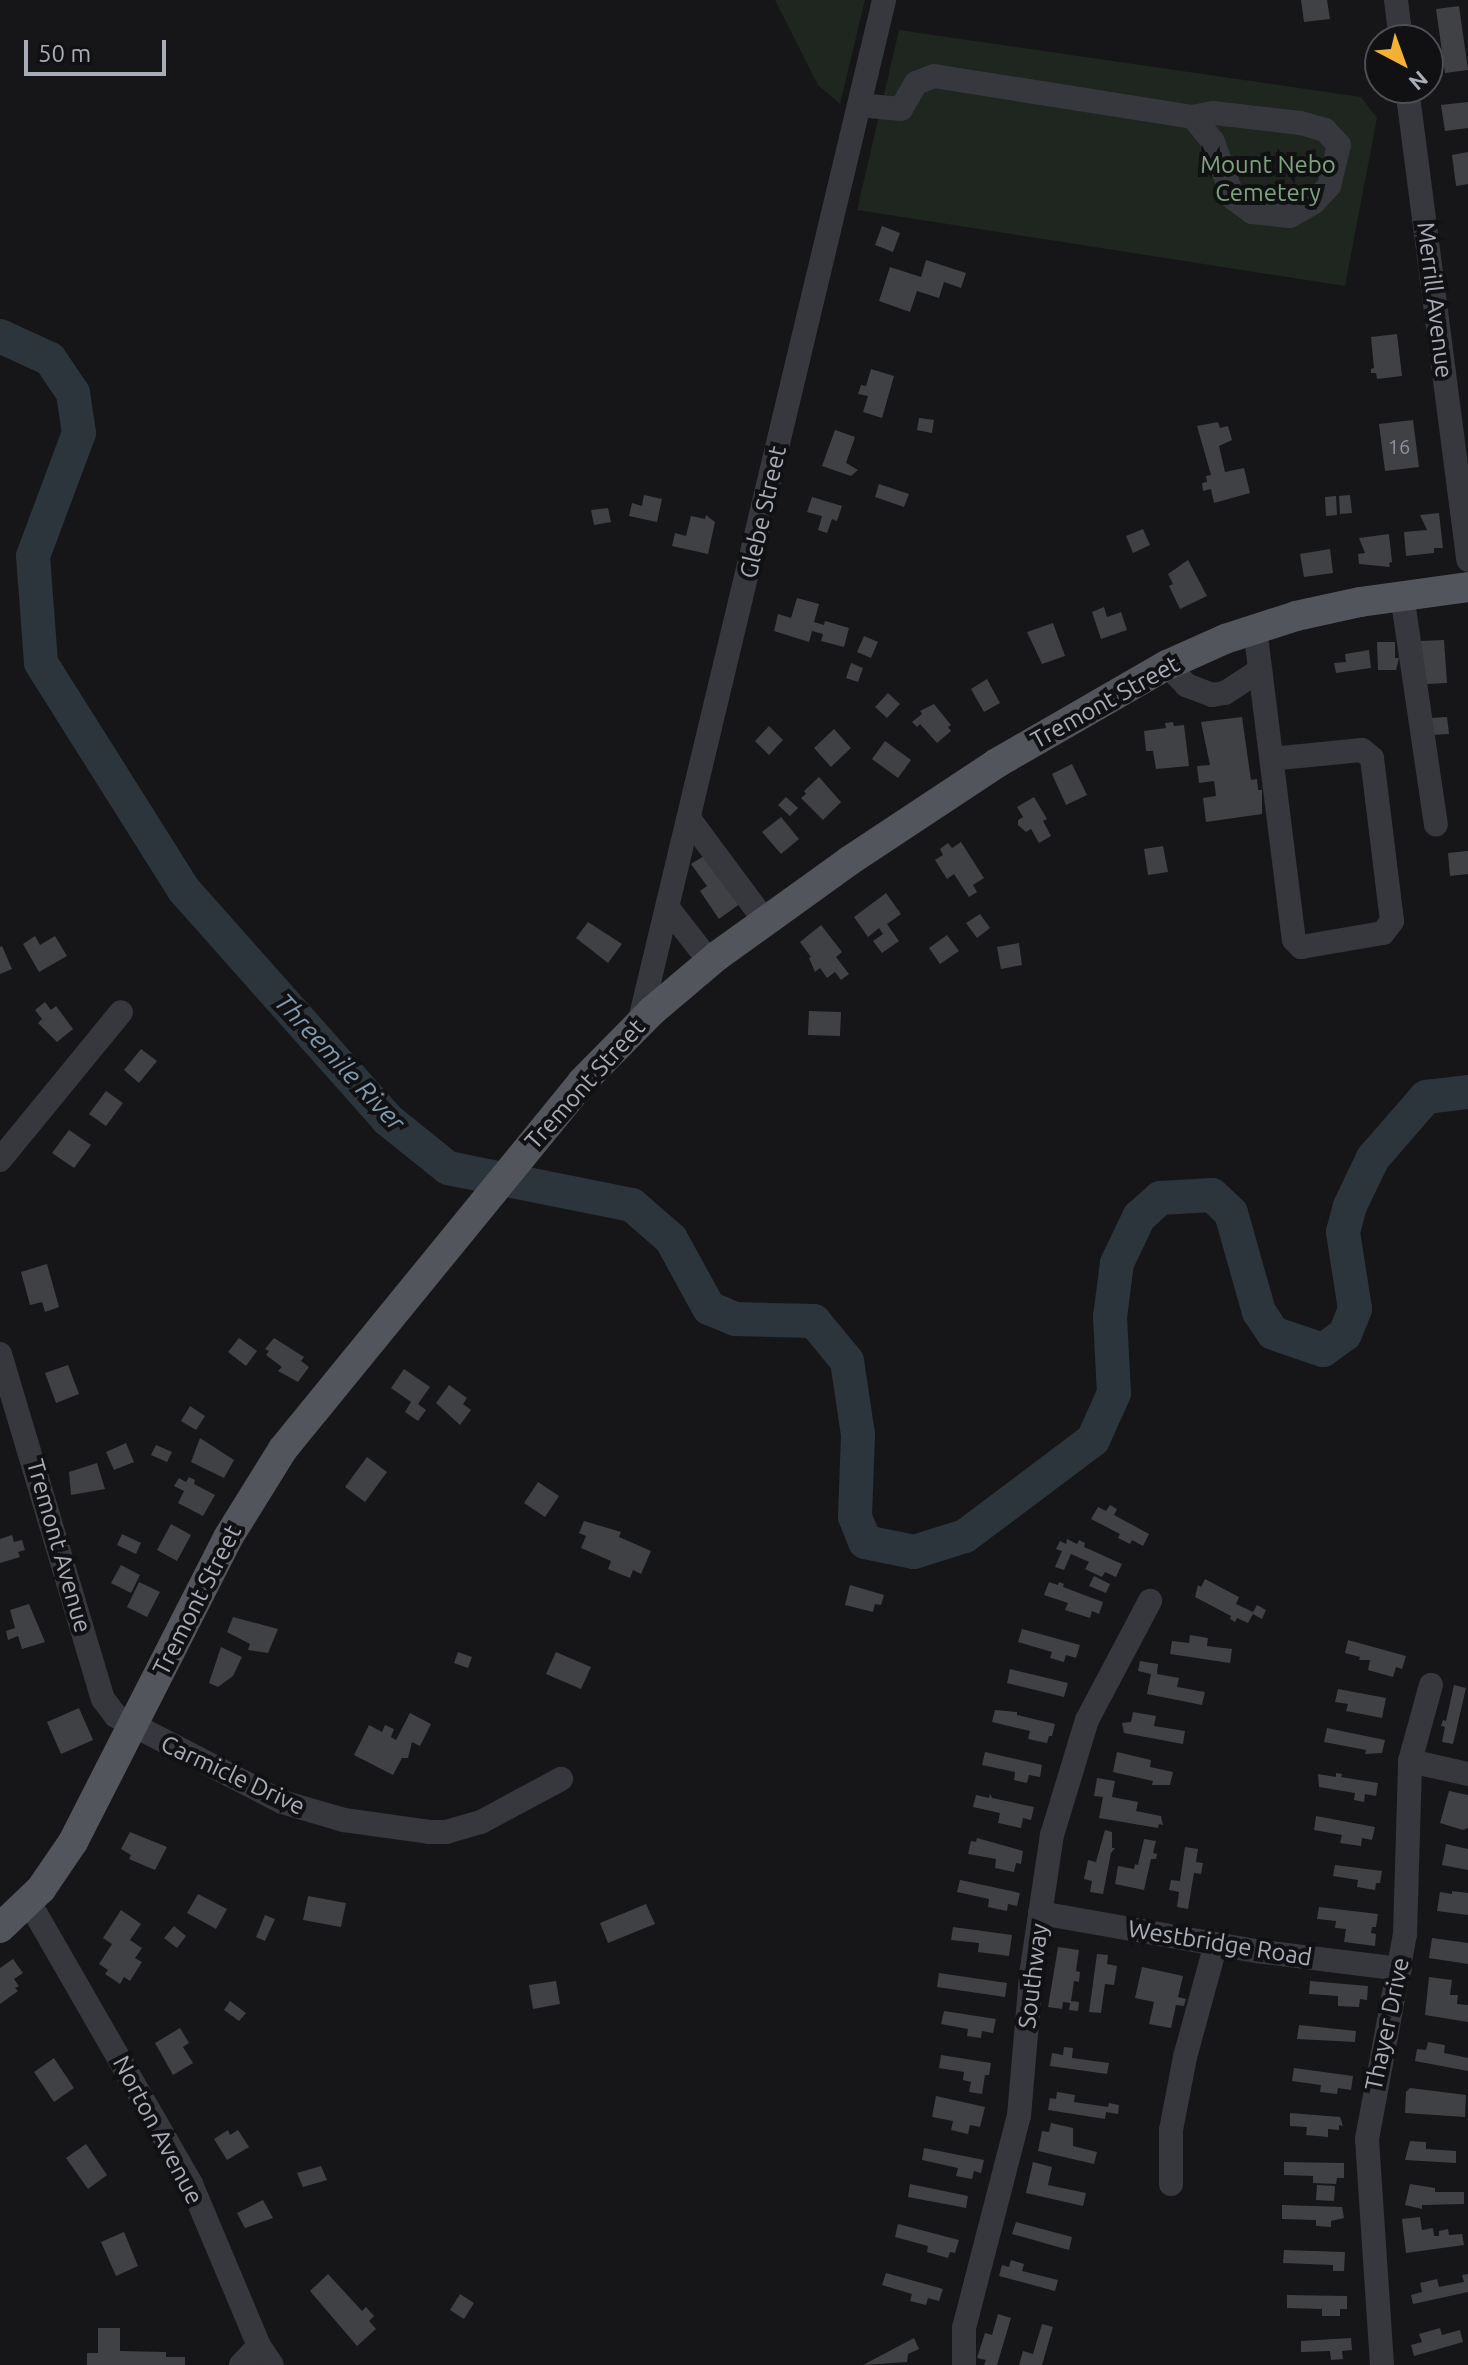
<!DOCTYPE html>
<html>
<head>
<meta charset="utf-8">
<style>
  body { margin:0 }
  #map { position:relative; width:1468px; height:2365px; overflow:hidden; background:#161618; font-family:Ubuntu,sans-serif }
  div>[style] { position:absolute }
  .green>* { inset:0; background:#1e261f }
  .river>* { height:34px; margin:-17px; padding:0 17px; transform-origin:17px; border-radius:17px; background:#2c353c }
  .building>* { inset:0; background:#404145 }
  .minor>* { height:24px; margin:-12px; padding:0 12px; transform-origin:12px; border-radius:12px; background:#37383d }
  .major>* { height:30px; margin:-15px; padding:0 15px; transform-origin:15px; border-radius:15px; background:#53555c }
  span { translate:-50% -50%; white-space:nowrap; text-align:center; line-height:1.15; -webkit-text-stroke:8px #111113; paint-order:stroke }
  .number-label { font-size:20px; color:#8e929b }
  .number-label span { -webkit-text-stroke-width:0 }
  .park-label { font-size:24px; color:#7fa381 }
  .street-label { font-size:24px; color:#a8adb8 }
  .water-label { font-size:26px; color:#7f9bb3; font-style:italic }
  .north { position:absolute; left:1364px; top:24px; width:80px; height:80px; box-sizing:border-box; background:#111113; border:2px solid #4d4f55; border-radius:50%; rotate:139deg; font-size:22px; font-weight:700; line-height:32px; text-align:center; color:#a8adb8 }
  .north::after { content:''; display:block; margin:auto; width:28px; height:36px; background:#f2b134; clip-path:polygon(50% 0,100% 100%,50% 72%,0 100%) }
  .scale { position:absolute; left:24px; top:40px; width:142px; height:36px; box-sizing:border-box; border:4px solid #a8adb8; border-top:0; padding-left:10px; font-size:24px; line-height:28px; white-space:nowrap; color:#a8adb8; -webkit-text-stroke:6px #111113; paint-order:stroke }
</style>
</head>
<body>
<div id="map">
  <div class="green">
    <i style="clip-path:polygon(775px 0,865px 0,840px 104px,818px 85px)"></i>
    <i style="clip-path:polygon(899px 30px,1361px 97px,1377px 118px,1345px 286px,857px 210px)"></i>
  </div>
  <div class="river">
    <i style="left:0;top:336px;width:55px;rotate:24.7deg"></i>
    <i style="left:50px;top:359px;width:41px;rotate:55.9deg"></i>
    <i style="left:73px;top:393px;width:40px;rotate:81.5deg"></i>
    <i style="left:79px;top:433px;width:131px;rotate:110.5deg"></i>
    <i style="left:33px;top:556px;width:107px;rotate:85.7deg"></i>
    <i style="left:41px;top:663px;width:268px;rotate:57.8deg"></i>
    <i style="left:184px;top:890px;width:306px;rotate:48.4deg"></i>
    <i style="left:387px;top:1119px;width:78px;rotate:38.8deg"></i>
    <i style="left:448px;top:1168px;width:188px;rotate:11.4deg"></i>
    <i style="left:632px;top:1205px;width:52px;rotate:41.1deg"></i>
    <i style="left:671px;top:1239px;width:79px;rotate:61.2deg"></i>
    <i style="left:709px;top:1308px;width:28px;rotate:23deg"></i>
    <i style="left:735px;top:1319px;width:79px;rotate:1.5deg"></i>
    <i style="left:814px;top:1321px;width:52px;rotate:50.5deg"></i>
    <i style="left:847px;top:1361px;width:75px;rotate:81.5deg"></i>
    <i style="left:858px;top:1435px;width:82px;rotate:92.1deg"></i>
    <i style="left:855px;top:1517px;width:27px;rotate:68deg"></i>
    <i style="left:865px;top:1542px;width:50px;rotate:11.5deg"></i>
    <i style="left:914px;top:1552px;width:53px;rotate:-17.4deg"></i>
    <i style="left:965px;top:1536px;width:160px;rotate:-36.9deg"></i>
    <i style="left:1093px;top:1440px;width:51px;rotate:-65.9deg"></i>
    <i style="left:1114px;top:1393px;width:76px;rotate:-93deg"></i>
    <i style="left:1110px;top:1317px;width:54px;rotate:-82.6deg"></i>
    <i style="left:1117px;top:1263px;width:51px;rotate:-64.4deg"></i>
    <i style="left:1139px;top:1217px;width:28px;rotate:-42deg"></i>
    <i style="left:1160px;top:1198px;width:52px;rotate:-3.3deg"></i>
    <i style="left:1212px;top:1195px;width:26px;rotate:43deg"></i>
    <i style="left:1231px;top:1213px;width:103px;rotate:74.2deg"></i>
    <i style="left:1259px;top:1312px;width:25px;rotate:56deg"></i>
    <i style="left:1273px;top:1333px;width:53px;rotate:18.8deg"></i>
    <i style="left:1323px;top:1350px;width:27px;rotate:-36deg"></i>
    <i style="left:1345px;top:1334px;width:27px;rotate:-68deg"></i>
    <i style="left:1355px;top:1309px;width:78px;rotate:-98.9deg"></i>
    <i style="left:1343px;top:1232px;width:27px;rotate:-75deg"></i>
    <i style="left:1350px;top:1206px;width:53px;rotate:-64.4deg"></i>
    <i style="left:1373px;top:1158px;width:81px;rotate:-49deg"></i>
    <i style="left:1426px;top:1097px;width:42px;rotate:-6.8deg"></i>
  </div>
  <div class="building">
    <i style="clip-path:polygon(1301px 0,1327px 0,1330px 19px,1304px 22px)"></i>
    <i style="clip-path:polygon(1459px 6px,1468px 70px,1445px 73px,1436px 9px)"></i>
    <i style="clip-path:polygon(1468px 102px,1468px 128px,1445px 131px,1441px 105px)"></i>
    <i style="clip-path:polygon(1468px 152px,1468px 184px,1456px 186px,1452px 155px)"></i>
    <i style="clip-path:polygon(882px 226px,900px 233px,893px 252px,875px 245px)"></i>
    <i style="clip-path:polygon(926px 260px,966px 273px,961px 288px,944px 282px,939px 298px,917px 291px,910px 312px,879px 301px,890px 267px,921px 277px)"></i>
    <i style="clip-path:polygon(1397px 334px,1402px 376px,1377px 379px,1376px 373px,1371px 373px,1371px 369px,1374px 368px,1371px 337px)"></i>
    <i style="clip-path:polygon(871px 369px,894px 376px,882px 418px,863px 412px,868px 396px,858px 394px,861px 385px,866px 386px)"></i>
    <i style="clip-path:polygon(919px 418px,934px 420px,932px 433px,917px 430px)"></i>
    <i style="clip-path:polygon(1413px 420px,1419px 467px,1385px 471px,1379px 424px)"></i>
    <i style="clip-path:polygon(1218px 422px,1220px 428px,1228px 426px,1232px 440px,1219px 446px,1225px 472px,1244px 468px,1250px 493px,1214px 503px,1211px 489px,1203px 491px,1202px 483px,1207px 482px,1206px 476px,1211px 475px,1197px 426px)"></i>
    <i style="clip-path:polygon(835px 430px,855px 437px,846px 463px,858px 470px,851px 476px,822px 466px)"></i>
    <i style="clip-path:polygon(879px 484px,909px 494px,904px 507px,875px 497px)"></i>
    <i style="clip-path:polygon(644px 495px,662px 499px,657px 522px,629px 516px,632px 503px,642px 506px)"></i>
    <i style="clip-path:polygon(1350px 495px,1352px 513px,1340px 514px,1339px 496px)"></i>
    <i style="clip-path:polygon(1336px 496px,1337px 515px,1326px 516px,1325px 497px)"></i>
    <i style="clip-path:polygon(812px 497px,842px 506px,837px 521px,832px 519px,827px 533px,818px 530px,822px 516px,807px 512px)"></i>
    <i style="clip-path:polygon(608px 508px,611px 522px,594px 525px,591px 510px)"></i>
    <i style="clip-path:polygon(1439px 513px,1443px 548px,1434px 548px,1434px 553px,1406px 556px,1404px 532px,1427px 530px,1420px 515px)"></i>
    <i style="clip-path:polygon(706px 515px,715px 522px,708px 554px,672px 546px,675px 533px,686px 536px,691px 516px,705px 519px)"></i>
    <i style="clip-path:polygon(1143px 529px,1150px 545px,1133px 553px,1126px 536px)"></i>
    <i style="clip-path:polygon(1389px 534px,1392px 562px,1389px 563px,1390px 567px,1359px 564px,1358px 554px,1365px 553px,1359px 538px)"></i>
    <i style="clip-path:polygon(1330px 549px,1333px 573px,1304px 577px,1300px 554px)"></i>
    <i style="clip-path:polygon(1188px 560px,1207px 596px,1180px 609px,1169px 586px,1173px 584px,1168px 574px)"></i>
    <i style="clip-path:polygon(797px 598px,819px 604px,814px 622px,824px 625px,825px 621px,849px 628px,844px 647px,821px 641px,823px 634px,812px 631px,809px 642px,774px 631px,778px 614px,791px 618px)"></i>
    <i style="clip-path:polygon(1104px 607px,1107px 617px,1121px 612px,1127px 630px,1101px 639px,1092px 612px)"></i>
    <i style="clip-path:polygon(1053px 623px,1065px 656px,1042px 664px,1027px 632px)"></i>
    <i style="clip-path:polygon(864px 636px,878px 642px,871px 658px,857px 652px)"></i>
    <i style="clip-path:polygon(1444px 640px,1447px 683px,1427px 684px,1420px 641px)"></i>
    <i style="clip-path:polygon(1377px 642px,1395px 642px,1395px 658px,1399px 658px,1396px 670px,1378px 670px)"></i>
    <i style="clip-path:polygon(1369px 650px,1371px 668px,1336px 673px,1334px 663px,1346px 662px,1345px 654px)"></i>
    <i style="clip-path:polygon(851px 663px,863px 668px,858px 682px,846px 678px)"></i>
    <i style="clip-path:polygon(987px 679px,1000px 703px,984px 712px,971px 689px)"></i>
    <i style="clip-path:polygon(888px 693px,900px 704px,887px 718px,875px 707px)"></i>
    <i style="clip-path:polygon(934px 704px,951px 725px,948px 727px,951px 731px,937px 743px,920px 724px,917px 727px,912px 722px,922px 714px,920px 711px)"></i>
    <i style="clip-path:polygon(1242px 717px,1251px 780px,1257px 779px,1258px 790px,1262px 790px,1262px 814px,1206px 822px,1203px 798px,1216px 796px,1214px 781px,1199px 783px,1197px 766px,1210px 765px,1201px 722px)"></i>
    <i style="clip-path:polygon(1447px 717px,1449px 734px,1430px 735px,1429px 718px)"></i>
    <i style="clip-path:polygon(1173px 722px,1174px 726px,1184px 725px,1189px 766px,1156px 769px,1153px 751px,1146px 751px,1144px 731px,1166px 728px,1165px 723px)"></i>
    <i style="clip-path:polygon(769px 726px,783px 740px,769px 755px,755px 741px)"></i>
    <i style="clip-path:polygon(834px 729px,851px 748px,831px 767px,814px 748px)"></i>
    <i style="clip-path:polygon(885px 741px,911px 760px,898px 778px,872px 759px)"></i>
    <i style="clip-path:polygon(1072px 764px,1087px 795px,1066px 805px,1052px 774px)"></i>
    <i style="clip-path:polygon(819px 777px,841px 802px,823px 820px,801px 798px,806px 794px,804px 791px)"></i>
    <i style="clip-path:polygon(786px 797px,798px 808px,790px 816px,778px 805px)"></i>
    <i style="clip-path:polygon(1034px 797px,1047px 819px,1043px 821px,1051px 836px,1039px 843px,1031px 829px,1026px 832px,1018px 825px,1018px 820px,1023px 817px,1017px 807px)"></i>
    <i style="clip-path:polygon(781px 817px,799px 839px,781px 854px,762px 832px)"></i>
    <i style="clip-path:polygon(961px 842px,984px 878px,973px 885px,977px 892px,969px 897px,954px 874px,947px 879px,935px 860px,943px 855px,940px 849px,948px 843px,952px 848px)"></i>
    <i style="clip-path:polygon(1163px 846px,1168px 872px,1148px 875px,1144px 849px)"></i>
    <i style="clip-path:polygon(1468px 851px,1468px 874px,1450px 876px,1448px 853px)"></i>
    <i style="clip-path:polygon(707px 854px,741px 903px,719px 919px,700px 891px,707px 886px,691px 864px)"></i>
    <i style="clip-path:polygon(886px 893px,901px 914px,887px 924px,899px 941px,882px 953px,873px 941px,883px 934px,879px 928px,868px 937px,854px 917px)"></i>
    <i style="clip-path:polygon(980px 914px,990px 928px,977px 938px,966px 923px)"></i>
    <i style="clip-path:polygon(588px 922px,622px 944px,608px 963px,576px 938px)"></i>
    <i style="clip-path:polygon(821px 925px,842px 952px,836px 957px,849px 974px,841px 980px,835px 972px,827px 978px,820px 968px,815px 972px,809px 958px,811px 957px,800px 942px)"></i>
    <i style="clip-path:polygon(947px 935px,959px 951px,940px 964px,929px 948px)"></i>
    <i style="clip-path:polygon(35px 936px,40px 945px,55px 936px,67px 956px,39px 972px,23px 944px)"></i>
    <i style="clip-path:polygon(1019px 943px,1022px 965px,1001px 969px,997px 947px)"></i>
    <i style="clip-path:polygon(2px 946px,12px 969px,0 974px,0 947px)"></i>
    <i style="clip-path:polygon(45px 1002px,51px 1010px,56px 1006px,73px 1029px,57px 1042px,38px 1023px,42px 1019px,35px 1010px)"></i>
    <i style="clip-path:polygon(809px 1011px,841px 1012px,840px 1036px,808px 1035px)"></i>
    <i style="clip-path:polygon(141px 1049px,157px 1061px,139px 1083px,124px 1070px)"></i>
    <i style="clip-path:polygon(106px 1091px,123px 1103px,106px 1126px,89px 1114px)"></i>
    <i style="clip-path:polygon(69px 1130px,91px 1145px,74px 1168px,52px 1153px)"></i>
    <i style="clip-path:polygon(47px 1264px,59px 1307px,45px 1312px,42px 1302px,30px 1305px,21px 1272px)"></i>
    <i style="clip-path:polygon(239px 1338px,257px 1351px,246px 1366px,228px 1352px)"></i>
    <i style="clip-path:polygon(274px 1338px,304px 1357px,301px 1361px,309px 1367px,298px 1382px,278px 1371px,282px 1367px,266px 1355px,269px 1351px,265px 1349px)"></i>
    <i style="clip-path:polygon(68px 1365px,79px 1394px,56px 1403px,45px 1373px)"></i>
    <i style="clip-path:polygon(404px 1369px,430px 1387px,418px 1404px,426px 1410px,418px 1421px,405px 1412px,411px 1402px,391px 1388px)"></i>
    <i style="clip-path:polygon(449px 1385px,467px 1398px,463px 1404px,471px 1410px,460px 1425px,436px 1403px)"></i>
    <i style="clip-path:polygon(190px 1406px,205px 1416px,196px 1430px,181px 1421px)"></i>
    <i style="clip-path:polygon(200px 1438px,234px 1460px,224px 1478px,191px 1462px)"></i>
    <i style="clip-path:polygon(126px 1443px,134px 1462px,114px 1470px,106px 1452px)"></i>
    <i style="clip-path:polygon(156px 1445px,172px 1452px,167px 1462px,151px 1455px)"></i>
    <i style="clip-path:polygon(367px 1457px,387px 1472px,365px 1502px,345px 1487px)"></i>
    <i style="clip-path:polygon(97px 1463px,105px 1489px,71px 1495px,69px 1472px)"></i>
    <i style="clip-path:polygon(189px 1477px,195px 1480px,194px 1484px,215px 1495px,203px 1516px,178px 1503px,184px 1491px,174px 1486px,179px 1478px,186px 1482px)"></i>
    <i style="clip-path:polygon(538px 1482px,559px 1496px,545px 1517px,524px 1503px)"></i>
    <i style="clip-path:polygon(1110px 1505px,1117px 1509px,1114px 1515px,1149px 1534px,1143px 1546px,1132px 1540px,1130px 1544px,1118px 1538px,1120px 1534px,1091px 1519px,1098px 1507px,1106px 1511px)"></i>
    <i style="clip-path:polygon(584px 1521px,621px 1532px,619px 1537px,651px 1551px,641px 1574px,633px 1570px,630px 1578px,608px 1569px,611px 1561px,581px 1548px,586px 1536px,579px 1533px)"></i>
    <i style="clip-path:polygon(171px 1524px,191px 1535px,177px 1561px,157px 1550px)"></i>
    <i style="clip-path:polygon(122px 1534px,141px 1543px,136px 1554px,117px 1545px)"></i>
    <i style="clip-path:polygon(12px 1535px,14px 1542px,22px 1540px,25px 1550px,18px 1552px,20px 1557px,0 1563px,0 1539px)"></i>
    <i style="clip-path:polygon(1067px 1539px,1077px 1544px,1079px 1540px,1085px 1543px,1084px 1547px,1122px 1564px,1116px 1577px,1105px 1572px,1102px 1577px,1085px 1569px,1089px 1562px,1071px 1554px,1064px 1570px,1055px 1567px,1062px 1551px,1056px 1549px,1060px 1541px,1066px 1544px)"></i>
    <i style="clip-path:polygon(121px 1565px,140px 1575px,131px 1593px,111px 1583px)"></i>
    <i style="clip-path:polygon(1094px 1576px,1110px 1584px,1106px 1593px,1089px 1586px)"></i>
    <i style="clip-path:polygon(1205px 1579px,1239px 1597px,1236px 1604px,1253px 1612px,1257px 1605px,1266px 1610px,1262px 1619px,1253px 1614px,1248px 1623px,1237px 1618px,1235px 1622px,1230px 1619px,1231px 1616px,1195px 1597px,1198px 1585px,1201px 1587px)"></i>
    <i style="clip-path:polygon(139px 1582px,160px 1592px,147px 1617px,127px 1607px)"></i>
    <i style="clip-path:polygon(1049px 1582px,1058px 1585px,1059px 1582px,1064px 1584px,1063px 1587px,1103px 1602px,1099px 1614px,1092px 1611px,1090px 1618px,1065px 1610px,1068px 1603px,1044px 1595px)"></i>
    <i style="clip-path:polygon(850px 1585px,884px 1595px,881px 1605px,875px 1604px,873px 1612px,845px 1605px)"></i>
    <i style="clip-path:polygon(29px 1604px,45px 1642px,22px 1649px,18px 1636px,8px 1640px,6px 1631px,15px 1628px,10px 1610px)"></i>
    <i style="clip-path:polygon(233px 1617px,278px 1629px,268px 1653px,248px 1650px,250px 1644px,227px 1632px)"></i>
    <i style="clip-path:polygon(1022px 1629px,1080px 1645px,1076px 1658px,1066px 1655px,1064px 1662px,1050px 1658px,1052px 1652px,1018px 1642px)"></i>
    <i style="clip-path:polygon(1190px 1635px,1208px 1638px,1207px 1646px,1232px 1649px,1230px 1663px,1170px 1654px,1172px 1641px,1189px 1643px)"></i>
    <i style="clip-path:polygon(1348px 1640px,1406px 1656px,1402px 1669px,1396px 1667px,1393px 1677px,1368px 1670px,1370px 1660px,1359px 1660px,1360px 1657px,1345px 1653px)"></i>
    <i style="clip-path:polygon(221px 1647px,242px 1657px,233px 1676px,218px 1687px,209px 1683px)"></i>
    <i style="clip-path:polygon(458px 1652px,472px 1657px,468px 1668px,454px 1663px)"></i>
    <i style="clip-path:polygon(556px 1652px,591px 1667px,581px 1689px,546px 1674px)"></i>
    <i style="clip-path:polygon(1140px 1661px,1158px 1664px,1157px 1674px,1179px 1678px,1177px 1687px,1205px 1692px,1202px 1705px,1147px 1694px,1151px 1674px,1138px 1671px)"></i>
    <i style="clip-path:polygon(1010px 1669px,1068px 1683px,1064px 1697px,1007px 1683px)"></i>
    <i style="clip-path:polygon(1454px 1685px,1466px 1688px,1453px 1744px,1442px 1742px,1445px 1727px,1441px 1726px,1443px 1720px,1446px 1721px)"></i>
    <i style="clip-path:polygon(1338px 1689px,1386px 1698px,1382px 1718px,1346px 1711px,1348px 1704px,1335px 1702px)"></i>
    <i style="clip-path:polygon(79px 1708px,93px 1740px,61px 1754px,47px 1722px)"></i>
    <i style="clip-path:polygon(995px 1710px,1017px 1712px,1017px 1715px,1055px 1724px,1052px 1736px,1049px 1736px,1047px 1743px,1028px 1739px,1030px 1731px,992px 1722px)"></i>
    <i style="clip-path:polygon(1133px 1712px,1156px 1716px,1154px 1726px,1185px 1731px,1183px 1744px,1124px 1733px,1122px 1723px,1131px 1722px)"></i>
    <i style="clip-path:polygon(410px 1713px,431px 1724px,420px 1746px,412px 1742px,408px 1758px,402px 1758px,393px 1775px,354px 1755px,369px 1725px,382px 1732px,385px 1725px,394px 1729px,391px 1737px,396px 1740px)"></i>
    <i style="clip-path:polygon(1327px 1728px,1385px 1740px,1382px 1753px,1365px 1754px,1366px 1750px,1324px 1742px)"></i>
    <i style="clip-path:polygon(985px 1752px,1042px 1765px,1040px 1777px,1029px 1775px,1027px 1783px,1014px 1780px,1015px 1772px,982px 1765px)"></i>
    <i style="clip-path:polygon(1117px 1752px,1151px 1760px,1150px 1767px,1173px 1772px,1170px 1785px,1152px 1785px,1153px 1781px,1113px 1772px)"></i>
    <i style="clip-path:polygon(1336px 1773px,1342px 1774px,1341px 1777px,1378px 1783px,1376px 1796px,1365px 1794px,1364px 1802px,1354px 1800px,1355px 1793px,1319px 1787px,1318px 1774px,1336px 1777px)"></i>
    <i style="clip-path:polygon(1097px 1778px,1115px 1781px,1112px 1797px,1138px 1802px,1136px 1811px,1161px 1816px,1163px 1825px,1159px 1824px,1158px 1828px,1099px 1818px,1103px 1797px,1094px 1796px)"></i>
    <i style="clip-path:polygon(1449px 1791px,1468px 1795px,1468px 1828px,1463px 1830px,1440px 1823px)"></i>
    <i style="clip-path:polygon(990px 1794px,992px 1798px,1034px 1807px,1031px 1820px,1023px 1818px,1021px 1828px,998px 1823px,1000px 1813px,973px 1807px,976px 1795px,989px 1798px)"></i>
    <i style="clip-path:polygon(1316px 1816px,1375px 1827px,1372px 1840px,1362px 1838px,1361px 1846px,1340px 1843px,1342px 1835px,1314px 1830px)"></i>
    <i style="clip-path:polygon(1105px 1830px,1112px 1832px,1112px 1848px,1115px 1848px,1111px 1853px,1103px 1894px,1090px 1892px,1092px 1881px,1084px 1879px,1088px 1860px,1096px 1862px)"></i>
    <i style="clip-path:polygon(130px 1832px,167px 1847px,155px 1870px,129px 1859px,131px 1855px,121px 1849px)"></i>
    <i style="clip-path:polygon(977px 1838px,1023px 1851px,1021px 1864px,1016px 1863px,1014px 1872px,995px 1868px,996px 1859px,968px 1854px,971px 1841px,976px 1842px)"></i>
    <i style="clip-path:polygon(1144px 1839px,1156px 1841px,1153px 1853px,1157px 1854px,1156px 1859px,1151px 1859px,1144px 1890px,1115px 1884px,1118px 1866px,1134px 1869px,1135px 1864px,1138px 1865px)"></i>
    <i style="clip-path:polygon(1446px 1844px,1468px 1849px,1468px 1870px,1442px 1865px)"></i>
    <i style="clip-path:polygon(1185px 1847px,1198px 1849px,1196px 1862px,1203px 1863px,1201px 1874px,1194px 1873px,1188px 1909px,1177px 1907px,1179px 1892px,1169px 1890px,1171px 1880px,1180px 1881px)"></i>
    <i style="clip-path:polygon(1335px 1865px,1382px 1871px,1380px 1883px,1376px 1883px,1375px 1890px,1357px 1887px,1358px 1880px,1333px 1876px)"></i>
    <i style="clip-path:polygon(960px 1880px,1020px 1893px,1017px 1906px,1008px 1904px,1007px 1911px,988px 1907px,989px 1899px,957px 1892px)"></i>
    <i style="clip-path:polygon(1452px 1891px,1468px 1893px,1468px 1915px,1437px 1911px,1440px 1892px,1452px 1894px)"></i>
    <i style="clip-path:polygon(198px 1894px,227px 1909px,216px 1929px,187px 1913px)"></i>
    <i style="clip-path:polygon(308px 1896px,346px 1903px,341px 1927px,303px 1920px)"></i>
    <i style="clip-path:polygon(646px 1904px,655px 1924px,608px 1943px,600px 1923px)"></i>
    <i style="clip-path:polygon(1319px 1907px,1378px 1914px,1376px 1927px,1372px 1927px,1371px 1933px,1376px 1934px,1375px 1946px,1344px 1942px,1346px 1929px,1335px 1928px,1336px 1921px,1317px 1919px)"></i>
    <i style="clip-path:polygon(121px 1910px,141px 1924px,130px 1940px,142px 1948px,135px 1958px,142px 1962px,130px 1981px,124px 1977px,120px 1984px,105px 1974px,108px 1970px,99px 1964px,112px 1944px,103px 1938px)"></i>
    <i style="clip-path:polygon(265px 1915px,275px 1919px,265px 1941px,256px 1937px)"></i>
    <i style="clip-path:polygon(174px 1926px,186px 1936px,177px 1948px,164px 1938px)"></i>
    <i style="clip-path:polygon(953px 1927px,1012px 1935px,1009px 1956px,978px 1952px,979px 1943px,951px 1940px)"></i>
    <i style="clip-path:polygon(1432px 1938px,1468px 1943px,1468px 1964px,1429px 1958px)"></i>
    <i style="clip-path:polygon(1058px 1947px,1079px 1950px,1076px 1971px,1080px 1972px,1079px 1982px,1074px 1981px,1071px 2001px,1079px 2002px,1078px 2011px,1069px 2010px,1070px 2003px,1063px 2002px,1062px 2009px,1048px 2007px)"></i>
    <i style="clip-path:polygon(1097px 1954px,1108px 1955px,1107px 1964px,1117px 1966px,1114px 1985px,1105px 1984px,1101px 2013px,1089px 2012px)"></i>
    <i style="clip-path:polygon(13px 1959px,23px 1973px,14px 1979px,19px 1986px,15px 1988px,18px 1991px,0 2004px,0 1968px)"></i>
    <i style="clip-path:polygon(1142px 1967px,1183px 1976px,1178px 1997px,1186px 1999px,1184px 2006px,1176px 2005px,1171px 2028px,1149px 2024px,1154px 2002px,1135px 1998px)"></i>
    <i style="clip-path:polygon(939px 1973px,1007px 1983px,1005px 1997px,937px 1987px)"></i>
    <i style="clip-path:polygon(1429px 1977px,1452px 1980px,1450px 1995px,1458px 1995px,1457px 2004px,1468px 2005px,1468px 2022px,1425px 2015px)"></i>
    <i style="clip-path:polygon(556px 1981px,560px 2004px,533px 2009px,529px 1985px)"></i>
    <i style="clip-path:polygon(1310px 1981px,1368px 1986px,1367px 2000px,1360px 1999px,1359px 2007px,1338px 2006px,1338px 1996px,1309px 1994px)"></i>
    <i style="clip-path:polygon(230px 2001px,246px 2013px,239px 2021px,224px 2010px)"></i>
    <i style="clip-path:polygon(944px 2011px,996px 2019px,993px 2033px,982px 2031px,981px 2038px,967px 2036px,968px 2029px,941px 2024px)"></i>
    <i style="clip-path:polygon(1299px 2025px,1356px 2031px,1355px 2042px,1297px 2039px)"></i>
    <i style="clip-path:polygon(180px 2028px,189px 2043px,183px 2047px,193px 2063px,173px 2075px,155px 2043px)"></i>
    <i style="clip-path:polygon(1428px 2042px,1445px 2045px,1444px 2053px,1468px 2058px,1468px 2071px,1415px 2061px,1417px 2049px,1426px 2050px)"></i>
    <i style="clip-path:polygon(1064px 2047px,1073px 2048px,1072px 2058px,1109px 2063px,1107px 2074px,1050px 2066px,1052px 2053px,1063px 2055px)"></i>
    <i style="clip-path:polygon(941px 2055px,991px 2063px,989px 2075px,985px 2075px,982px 2094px,969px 2092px,971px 2082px,963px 2080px,964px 2072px,939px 2068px)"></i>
    <i style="clip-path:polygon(54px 2058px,74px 2088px,54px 2102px,34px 2072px)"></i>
    <i style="clip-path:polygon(1294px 2068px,1353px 2076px,1351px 2090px,1338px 2088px,1337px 2094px,1320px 2092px,1321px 2085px,1292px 2081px)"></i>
    <i style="clip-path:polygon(1410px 2088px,1466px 2095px,1465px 2117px,1405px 2113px,1406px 2092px)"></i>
    <i style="clip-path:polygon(1057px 2092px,1075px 2095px,1074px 2102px,1108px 2107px,1109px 2103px,1119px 2105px,1118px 2114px,1106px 2112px,1105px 2119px,1048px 2110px,1050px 2098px,1056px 2099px)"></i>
    <i style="clip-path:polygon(936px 2096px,985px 2107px,980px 2127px,970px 2125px,968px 2134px,951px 2130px,953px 2121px,932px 2117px)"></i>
    <i style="clip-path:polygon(1290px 2113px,1340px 2117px,1343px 2126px,1339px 2125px,1339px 2130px,1328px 2129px,1328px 2137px,1306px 2135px,1307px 2127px,1290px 2126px)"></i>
    <i style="clip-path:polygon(1051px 2123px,1073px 2128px,1073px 2146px,1097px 2152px,1094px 2164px,1038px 2151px,1042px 2131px,1049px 2132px)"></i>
    <i style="clip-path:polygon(228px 2130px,230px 2135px,238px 2130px,249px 2147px,227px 2160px,214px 2139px)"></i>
    <i style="clip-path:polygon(1410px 2141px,1426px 2142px,1426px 2149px,1456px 2151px,1456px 2163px,1405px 2160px)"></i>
    <i style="clip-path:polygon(86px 2144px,107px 2175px,88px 2189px,66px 2158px)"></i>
    <i style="clip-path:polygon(924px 2148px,984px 2160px,981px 2173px,974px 2171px,972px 2179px,956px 2176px,958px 2168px,922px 2160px)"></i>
    <i style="clip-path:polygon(1033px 2162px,1052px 2167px,1048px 2185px,1086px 2193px,1083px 2206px,1026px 2193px)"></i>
    <i style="clip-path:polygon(1284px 2162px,1344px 2163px,1344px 2178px,1337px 2178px,1336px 2184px,1313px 2183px,1313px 2176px,1284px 2175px)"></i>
    <i style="clip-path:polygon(321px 2166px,327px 2180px,303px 2187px,297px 2173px)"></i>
    <i style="clip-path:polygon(910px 2184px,968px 2196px,966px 2208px,908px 2197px)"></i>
    <i style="clip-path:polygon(1410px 2184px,1435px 2188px,1435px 2192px,1464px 2192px,1464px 2204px,1422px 2205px,1422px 2209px,1405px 2205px)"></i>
    <i style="clip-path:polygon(1317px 2185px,1335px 2186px,1334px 2201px,1316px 2200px)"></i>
    <i style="clip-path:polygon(263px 2200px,273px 2218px,245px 2228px,237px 2213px)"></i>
    <i style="clip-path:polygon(1282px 2205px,1342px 2207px,1344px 2218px,1331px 2221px,1331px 2227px,1316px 2226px,1316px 2220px,1282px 2219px)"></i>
    <i style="clip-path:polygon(1420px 2217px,1422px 2230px,1433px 2228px,1434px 2236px,1439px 2236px,1439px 2231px,1448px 2229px,1449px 2235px,1462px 2234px,1464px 2245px,1406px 2253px,1402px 2219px)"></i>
    <i style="clip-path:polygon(1016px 2222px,1072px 2237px,1069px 2250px,1012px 2234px)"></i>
    <i style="clip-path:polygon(898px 2224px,959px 2240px,955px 2253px,950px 2252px,948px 2258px,927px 2252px,928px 2246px,895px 2237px)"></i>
    <i style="clip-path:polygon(124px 2232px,138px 2266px,116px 2276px,101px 2242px)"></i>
    <i style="clip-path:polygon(1284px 2250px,1345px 2252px,1344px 2271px,1333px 2271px,1333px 2265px,1283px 2263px)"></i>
    <i style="clip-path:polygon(1011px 2260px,1024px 2264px,1022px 2271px,1058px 2280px,1055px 2291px,999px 2276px,1002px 2265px,1009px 2267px)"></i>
    <i style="clip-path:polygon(886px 2273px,943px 2289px,939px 2301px,928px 2298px,926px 2305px,910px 2301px,912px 2294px,882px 2285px)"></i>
    <i style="clip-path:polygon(328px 2274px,362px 2311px,366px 2307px,374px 2316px,369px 2321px,376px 2329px,357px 2346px,310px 2291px)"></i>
    <i style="clip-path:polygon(1468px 2274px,1468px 2292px,1413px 2304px,1411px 2295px,1422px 2292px,1420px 2283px,1437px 2279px,1439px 2287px,1464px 2282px,1462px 2275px)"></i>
    <i style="clip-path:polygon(460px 2294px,474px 2303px,464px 2319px,450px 2310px)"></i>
    <i style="clip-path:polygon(1287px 2295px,1347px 2296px,1347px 2309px,1340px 2309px,1340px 2316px,1322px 2316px,1322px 2309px,1287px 2308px)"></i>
    <i style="clip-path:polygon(998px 2314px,1011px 2318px,997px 2365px,984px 2365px,986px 2360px,977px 2358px,985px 2333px,992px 2335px)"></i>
    <i style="clip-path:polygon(1042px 2324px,1053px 2327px,1042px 2365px,1019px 2365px,1023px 2351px,1033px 2354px)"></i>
    <i style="clip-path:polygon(98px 2328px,120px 2328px,120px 2351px,166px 2352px,166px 2357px,185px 2357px,185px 2365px,87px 2365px,87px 2353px,98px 2353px)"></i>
    <i style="clip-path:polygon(1440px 2328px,1442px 2335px,1460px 2330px,1463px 2342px,1414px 2356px,1411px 2345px,1422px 2342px,1419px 2334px)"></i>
    <i style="clip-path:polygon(914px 2338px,919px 2349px,908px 2354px,907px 2362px,863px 2365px)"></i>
    <i style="clip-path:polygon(1351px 2338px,1352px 2350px,1342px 2351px,1343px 2359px,1331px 2360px,1330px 2351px,1301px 2352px,1301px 2341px)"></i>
  </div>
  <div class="minor">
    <i style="left:1396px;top:0;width:40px;rotate:82.9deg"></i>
    <i style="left:1407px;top:88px;width:476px;rotate:82.6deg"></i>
    <i style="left:859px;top:105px;width:42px;rotate:5.4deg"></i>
    <i style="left:901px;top:109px;width:30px;rotate:-60deg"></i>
    <i style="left:916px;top:83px;width:19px;rotate:-21deg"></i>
    <i style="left:934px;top:76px;width:262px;rotate:9deg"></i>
    <i style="left:1193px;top:117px;width:32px;rotate:51deg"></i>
    <i style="left:1213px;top:142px;width:59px;rotate:70.3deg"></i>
    <i style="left:1233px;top:198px;width:24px;rotate:36deg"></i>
    <i style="left:1252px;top:212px;width:38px;rotate:6deg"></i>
    <i style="left:1290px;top:216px;width:28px;rotate:-30deg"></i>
    <i style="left:1314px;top:202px;width:22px;rotate:-47deg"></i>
    <i style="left:1329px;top:186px;width:42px;rotate:-76.3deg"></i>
    <i style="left:1339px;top:145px;width:21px;rotate:-133deg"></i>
    <i style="left:1325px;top:130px;width:26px;rotate:-164deg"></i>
    <i style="left:1300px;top:123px;width:88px;rotate:-173.4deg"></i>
    <i style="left:1213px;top:113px;width:20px;rotate:169deg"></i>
    <i style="left:1402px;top:595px;width:232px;rotate:81.6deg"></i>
    <i style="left:1255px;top:628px;width:314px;rotate:82.9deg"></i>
    <i style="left:1294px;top:940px;width:10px;rotate:45deg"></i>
    <i style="left:1301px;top:947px;width:83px;rotate:-9.7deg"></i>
    <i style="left:1383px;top:933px;width:15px;rotate:-53deg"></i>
    <i style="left:1392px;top:921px;width:164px;rotate:-97deg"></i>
    <i style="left:1372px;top:758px;width:13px;rotate:-141deg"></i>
    <i style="left:1362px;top:750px;width:91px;rotate:174.4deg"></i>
    <i style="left:1167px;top:665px;width:28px;rotate:46deg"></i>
    <i style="left:1186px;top:685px;width:28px;rotate:21deg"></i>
    <i style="left:1212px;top:695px;width:13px;rotate:-9deg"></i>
    <i style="left:1225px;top:693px;width:42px;rotate:-33.3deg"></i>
    <i style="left:690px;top:820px;width:126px;rotate:53.4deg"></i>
    <i style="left:668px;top:908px;width:68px;rotate:52.1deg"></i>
    <i style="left:639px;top:1024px;width:1053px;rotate:-76.54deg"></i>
    <i style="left:0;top:1160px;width:191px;rotate:-50.7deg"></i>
    <i style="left:0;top:1354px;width:360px;rotate:73.4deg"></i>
    <i style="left:103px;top:1699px;width:21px;rotate:53deg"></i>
    <i style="left:116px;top:1716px;width:187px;rotate:27.4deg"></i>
    <i style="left:282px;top:1802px;width:65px;rotate:16.2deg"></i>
    <i style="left:344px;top:1820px;width:86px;rotate:8deg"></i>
    <i style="left:429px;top:1832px;width:17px"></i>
    <i style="left:446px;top:1832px;width:36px;rotate:-16deg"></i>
    <i style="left:481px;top:1822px;width:91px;rotate:-28.3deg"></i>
    <i style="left:1410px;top:1761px;width:59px;rotate:12.6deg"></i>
    <i style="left:29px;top:1902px;width:325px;rotate:60.1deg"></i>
    <i style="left:191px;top:2184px;width:176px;rotate:67.2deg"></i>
    <i style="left:259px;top:2346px;width:23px;rotate:56deg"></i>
    <i style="left:1040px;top:1913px;width:219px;rotate:10deg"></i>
    <i style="left:1256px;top:1951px;width:145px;rotate:7.1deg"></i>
    <i style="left:1171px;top:2184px;width:54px;rotate:-90deg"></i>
    <i style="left:1171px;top:2130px;width:74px;rotate:-79.1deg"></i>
    <i style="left:1185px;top:2057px;width:117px;rotate:-74.7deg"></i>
    <i style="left:241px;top:2365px;width:26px;rotate:-47deg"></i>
    <i style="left:964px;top:2365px;width:37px;rotate:-90deg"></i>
    <i style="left:964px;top:2328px;width:219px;rotate:-75.5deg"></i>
    <i style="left:1019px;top:2116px;width:142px;rotate:-85.1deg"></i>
    <i style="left:1031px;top:1975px;width:142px;rotate:-81.5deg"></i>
    <i style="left:1052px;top:1835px;width:120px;rotate:-73.1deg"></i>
    <i style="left:1087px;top:1720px;width:135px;rotate:-62.1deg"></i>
    <i style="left:1382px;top:2365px;width:226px;rotate:-93.8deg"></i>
    <i style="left:1367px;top:2139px;width:208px;rotate:-79.5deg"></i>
    <i style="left:1405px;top:1934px;width:173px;rotate:-88.3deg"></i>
    <i style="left:1410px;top:1761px;width:79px;rotate:-74.6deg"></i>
  </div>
  <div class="major">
    <i style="left:0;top:1928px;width:57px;rotate:-43.6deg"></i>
    <i style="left:41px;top:1889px;width:57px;rotate:-55.8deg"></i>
    <i style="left:73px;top:1842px;width:343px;rotate:-63deg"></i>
    <i style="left:229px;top:1536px;width:102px;rotate:-58.2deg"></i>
    <i style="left:283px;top:1449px;width:473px;rotate:-50.8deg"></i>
    <i style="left:582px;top:1082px;width:100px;rotate:-45.4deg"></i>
    <i style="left:652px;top:1011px;width:85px;rotate:-40.2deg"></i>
    <i style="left:717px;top:956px;width:163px;rotate:-35.7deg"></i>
    <i style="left:849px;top:861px;width:178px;rotate:-33.5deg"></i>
    <i style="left:997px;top:763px;width:196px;rotate:-30deg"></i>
    <i style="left:1167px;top:665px;width:64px;rotate:-24.1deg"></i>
    <i style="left:1225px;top:639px;width:75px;rotate:-17.9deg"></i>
    <i style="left:1296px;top:616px;width:66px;rotate:-12.3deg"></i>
    <i style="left:1360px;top:602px;width:109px;rotate:-7.9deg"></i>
  </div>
  <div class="number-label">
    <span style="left:1399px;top:446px">16</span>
  </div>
  <div class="park-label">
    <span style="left:1268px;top:179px">Mount Nebo<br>Cemetery</span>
  </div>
  <div class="street-label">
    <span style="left:1435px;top:300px;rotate:83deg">Merrill Avenue</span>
    <span style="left:763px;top:512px;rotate:-77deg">Glebe Street</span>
    <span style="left:1105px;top:702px;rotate:-29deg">Tremont Street</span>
    <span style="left:585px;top:1084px;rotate:-48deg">Tremont Street</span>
    <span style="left:59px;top:1546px;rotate:74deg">Tremont Avenue</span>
    <span style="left:197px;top:1600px;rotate:-63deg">Tremont Street</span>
    <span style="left:233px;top:1775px;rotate:25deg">Carmicle Drive</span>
    <span style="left:1220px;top:1943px;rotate:9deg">Westbridge Road</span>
    <span style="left:1033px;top:1976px;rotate:-83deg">Southway</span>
    <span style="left:1387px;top:2024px;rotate:-78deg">Thayer Drive</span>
    <span style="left:158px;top:2130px;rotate:62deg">Norton Avenue</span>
  </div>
  <div class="water-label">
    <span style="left:340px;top:1062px;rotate:47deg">Threemile River</span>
  </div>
  <div class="north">N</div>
  <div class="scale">50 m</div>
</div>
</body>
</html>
